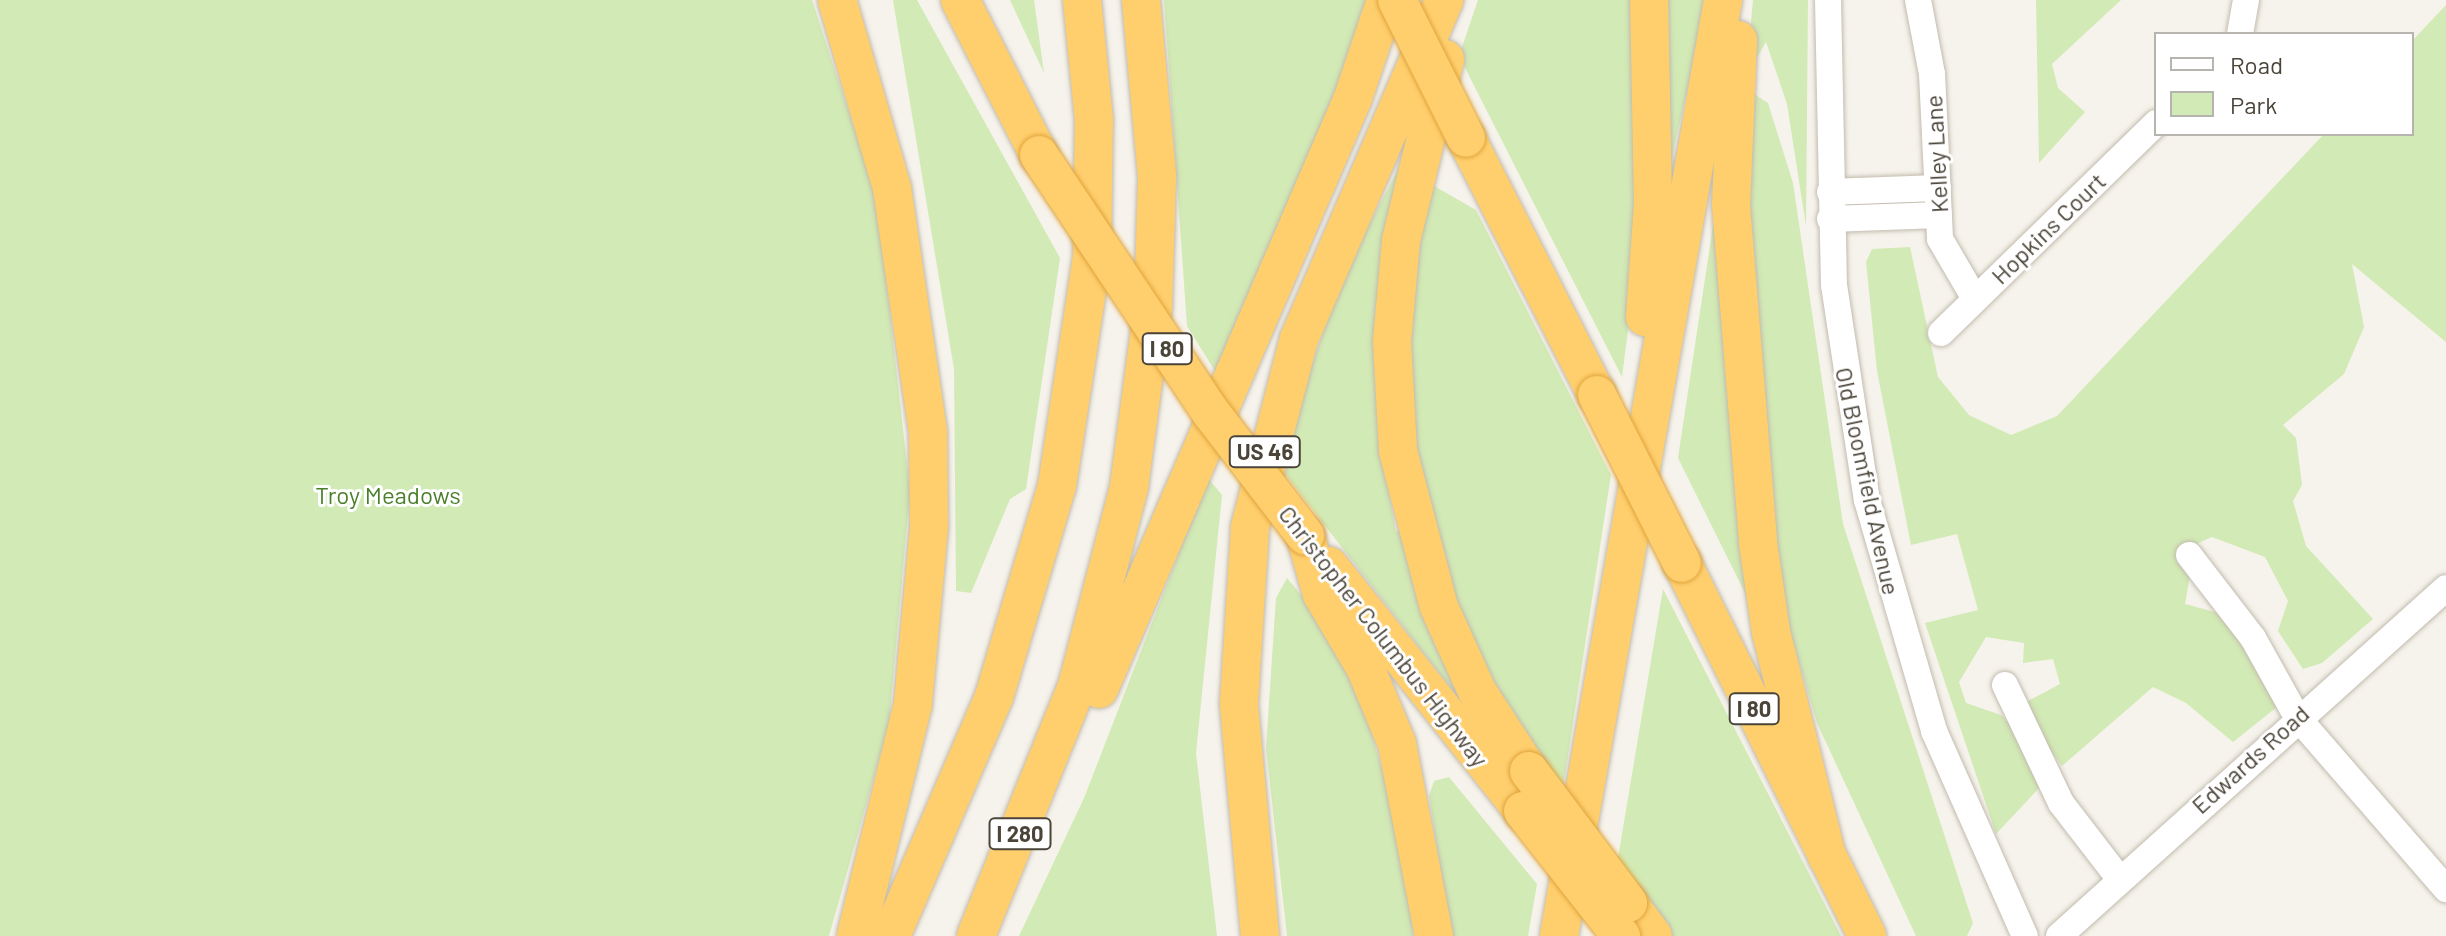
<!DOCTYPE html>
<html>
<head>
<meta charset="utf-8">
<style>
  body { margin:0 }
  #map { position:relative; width:2446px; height:936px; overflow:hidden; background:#f6f3ec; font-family:Barlow,sans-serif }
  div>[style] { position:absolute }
  .green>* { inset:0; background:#d2eab5 }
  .roads { filter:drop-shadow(0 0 2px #c2bbae) drop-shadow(0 0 2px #c2bbae) }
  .minor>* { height:26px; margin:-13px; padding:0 13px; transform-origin:13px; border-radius:13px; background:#fff }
  .highway>* { height:38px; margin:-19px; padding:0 19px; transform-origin:19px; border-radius:19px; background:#ffcf6e }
  .bridges { filter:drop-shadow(0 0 2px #e0a43c) drop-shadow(0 0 2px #e0a43c) }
  .highway-bridge>* { height:38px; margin:-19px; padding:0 19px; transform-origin:19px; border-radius:19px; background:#ffcf6e }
  span { translate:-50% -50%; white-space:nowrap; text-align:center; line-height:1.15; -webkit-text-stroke:6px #fff; paint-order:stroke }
  .shield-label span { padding:2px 6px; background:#fff; border:2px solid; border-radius:6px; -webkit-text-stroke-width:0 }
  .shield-label { font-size:22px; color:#4b4439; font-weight:700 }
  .street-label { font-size:24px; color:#4b4439 }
  .park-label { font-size:24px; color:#4a7f2a }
  .legend { position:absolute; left:2154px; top:32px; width:260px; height:104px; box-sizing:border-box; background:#fff; border:2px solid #b7b4b0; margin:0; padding:10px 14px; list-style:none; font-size:24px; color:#4b4439 }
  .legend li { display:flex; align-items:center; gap:16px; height:40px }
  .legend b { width:40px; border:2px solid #b7b4b0 }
</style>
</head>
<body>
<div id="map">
  <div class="green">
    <i style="clip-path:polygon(0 0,812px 0,877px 198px,910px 491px,889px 724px,829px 936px,0 936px)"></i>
    <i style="clip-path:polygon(893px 0,917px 0,1060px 258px,1026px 489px,1010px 499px,971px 593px,956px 591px,954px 369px)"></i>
    <i style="clip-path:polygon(1010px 0,1034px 0,1044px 73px)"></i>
    <i style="clip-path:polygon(1164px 0,1369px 0,1376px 13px,1218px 376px,1187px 326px)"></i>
    <i style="clip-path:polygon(1478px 0,1635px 0,1636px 268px,1622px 377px,1459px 56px)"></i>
    <i style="clip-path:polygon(1663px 0,1708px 0,1670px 165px)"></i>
    <i style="clip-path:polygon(1753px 0,1808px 0,1806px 226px,1787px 104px,1766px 42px,1746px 77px)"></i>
    <i style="clip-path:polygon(2036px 0,2121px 0,2052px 64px,2058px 88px,2085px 112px,2039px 163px)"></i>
    <i style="clip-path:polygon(2446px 5px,2446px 342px,2352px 264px,2364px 327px,2344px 374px,2283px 425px,2296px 438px,2302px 485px,2293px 501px,2306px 546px,2373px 619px,2322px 663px,2303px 669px,2278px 631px,2288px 601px,2265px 557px,2212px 537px,2183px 550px,2191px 569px,2185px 604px,2241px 619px,2282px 703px,2233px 742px,2186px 703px,2153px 687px,2062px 766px,2039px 735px,2028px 701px,2060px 684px,2053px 659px,2023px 663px,2024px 643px,1986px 637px,1959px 682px,1966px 703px,2001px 715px,2023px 736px,2041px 786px,1996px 834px,1925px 623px,1978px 610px,1957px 534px,1911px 545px,1877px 371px,1866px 262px,1872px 249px,1910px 247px,1938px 377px,1969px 415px,2011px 435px,2057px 416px,2324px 134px,2412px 134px,2412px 41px)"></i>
    <i style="clip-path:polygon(1751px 92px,1768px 103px,1793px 183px,1843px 524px,1973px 923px,1967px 936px,1916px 936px,1817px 723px,1783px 608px,1747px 210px)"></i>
    <i style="clip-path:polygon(1402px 162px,1383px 303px,1375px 307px,1386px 477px,1396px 531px,1403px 530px,1485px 732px,1285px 474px,1304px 389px,1343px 274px)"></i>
    <i style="clip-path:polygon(1429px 183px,1476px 210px,1611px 475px,1562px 795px,1503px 707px,1453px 603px,1421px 484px,1409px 386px,1411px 288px)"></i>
    <i style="clip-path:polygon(1714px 219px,1749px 601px,1678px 458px)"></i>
    <i style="clip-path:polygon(1208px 478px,1222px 495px,1196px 753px,1217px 936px,1019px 936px,1084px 798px)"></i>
    <i style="clip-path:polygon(1287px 578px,1319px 616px,1362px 700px,1406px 853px,1413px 936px,1287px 936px,1266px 748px,1276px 598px)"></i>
    <i style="clip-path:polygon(1663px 589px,1841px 936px,1671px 936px,1617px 864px)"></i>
    <i style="clip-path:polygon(1449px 777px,1537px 884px,1528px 936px,1451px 936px,1429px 796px,1434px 781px)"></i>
  </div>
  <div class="roads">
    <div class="minor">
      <i style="left:1828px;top:0;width:285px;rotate:88.8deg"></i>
      <i style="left:1834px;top:285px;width:218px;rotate:81.3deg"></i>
      <i style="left:1867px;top:500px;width:241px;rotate:73.8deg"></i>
      <i style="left:1934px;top:731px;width:224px;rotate:66.1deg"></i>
      <i style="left:1918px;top:0;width:75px;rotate:79.3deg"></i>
      <i style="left:1932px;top:74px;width:165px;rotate:87.2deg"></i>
      <i style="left:1940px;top:239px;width:69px;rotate:59.7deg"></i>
      <i style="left:2240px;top:34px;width:35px;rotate:-80deg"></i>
      <i style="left:1830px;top:192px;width:108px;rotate:-2.1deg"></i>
      <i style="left:1830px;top:219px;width:109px;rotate:-2.1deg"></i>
      <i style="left:1941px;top:333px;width:301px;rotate:-44.3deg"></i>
      <i style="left:2189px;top:555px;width:105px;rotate:52.4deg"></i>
      <i style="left:2253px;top:638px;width:90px;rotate:60.9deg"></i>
      <i style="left:2297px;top:717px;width:228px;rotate:49.1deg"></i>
      <i style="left:2005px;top:685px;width:131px;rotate:64.6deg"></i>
      <i style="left:2061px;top:803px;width:93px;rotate:52.4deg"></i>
      <i style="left:2059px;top:936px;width:520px;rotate:-41.96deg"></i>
    </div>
    <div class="highway">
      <i style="left:837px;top:0;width:196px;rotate:73.7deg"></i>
      <i style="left:892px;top:188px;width:247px;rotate:81.6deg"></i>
      <i style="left:928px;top:432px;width:95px;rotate:89.4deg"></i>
      <i style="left:929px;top:527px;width:178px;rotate:95.2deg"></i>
      <i style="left:913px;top:704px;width:239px;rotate:103.8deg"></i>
      <i style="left:960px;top:0;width:174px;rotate:63deg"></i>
      <i style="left:1738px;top:40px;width:165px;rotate:92.4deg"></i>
      <i style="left:1731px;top:205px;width:339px;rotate:85.4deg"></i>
      <i style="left:1758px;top:543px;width:90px;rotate:81.7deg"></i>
      <i style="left:1771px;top:632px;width:231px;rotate:76deg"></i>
      <i style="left:1445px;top:59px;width:187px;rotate:103.6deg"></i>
      <i style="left:1401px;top:241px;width:101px;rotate:95.1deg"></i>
      <i style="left:1392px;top:342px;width:109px;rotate:86.8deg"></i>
      <i style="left:1398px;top:451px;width:161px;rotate:75.3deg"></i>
      <i style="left:1439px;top:607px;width:92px;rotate:65.7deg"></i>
      <i style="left:1477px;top:691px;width:95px;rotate:57deg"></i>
      <i style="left:1466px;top:138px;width:288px;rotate:63deg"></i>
      <i style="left:1645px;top:317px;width:113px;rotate:-86deg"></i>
      <i style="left:1653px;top:204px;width:204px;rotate:-91.1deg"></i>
      <i style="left:1305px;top:535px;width:61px;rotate:73.9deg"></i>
      <i style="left:1322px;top:594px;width:85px;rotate:59.5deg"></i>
      <i style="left:1365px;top:667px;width:83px;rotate:67.4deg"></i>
      <i style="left:1397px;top:744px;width:196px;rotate:79.1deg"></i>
      <i style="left:1682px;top:563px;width:416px;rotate:63.6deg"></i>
      <i style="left:1329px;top:566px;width:313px;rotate:51.6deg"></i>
      <i style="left:1099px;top:689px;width:643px;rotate:-66.74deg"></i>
      <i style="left:1353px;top:98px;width:103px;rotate:-71.4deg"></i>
      <i style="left:1628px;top:903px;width:41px;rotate:52.9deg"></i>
      <i style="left:891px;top:936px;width:260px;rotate:-66.7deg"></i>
      <i style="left:994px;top:697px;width:220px;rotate:-73.4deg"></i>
      <i style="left:1057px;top:486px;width:232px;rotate:-81.3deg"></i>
      <i style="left:1092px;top:257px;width:137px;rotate:-89.2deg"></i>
      <i style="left:1094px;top:120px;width:121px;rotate:-95.7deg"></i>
      <i style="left:976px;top:936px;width:273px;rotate:-68deg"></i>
      <i style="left:1078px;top:683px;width:203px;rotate:-75.4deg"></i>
      <i style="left:1129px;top:487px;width:183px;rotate:-82.4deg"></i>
      <i style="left:1153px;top:306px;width:130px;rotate:-88.2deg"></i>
      <i style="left:1157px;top:176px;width:177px;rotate:-95.2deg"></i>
      <i style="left:1260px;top:936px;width:234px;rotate:-95.2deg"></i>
      <i style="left:1239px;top:703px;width:176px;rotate:-86.4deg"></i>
      <i style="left:1250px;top:527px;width:194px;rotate:-75.4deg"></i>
      <i style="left:1299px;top:339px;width:369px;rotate:-66.8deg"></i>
      <i style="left:1559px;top:936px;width:950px;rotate:-80.06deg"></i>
    </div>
  </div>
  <div class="bridges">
    <div class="highway-bridge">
      <i style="left:1397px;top:0;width:154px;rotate:63.4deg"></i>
      <i style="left:1039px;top:155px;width:311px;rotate:56.3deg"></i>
      <i style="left:1212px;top:414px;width:153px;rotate:52.5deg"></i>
      <i style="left:1597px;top:395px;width:188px;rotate:63.2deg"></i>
      <i style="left:1529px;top:771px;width:165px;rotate:53.1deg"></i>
      <i style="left:1523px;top:811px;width:159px;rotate:51.9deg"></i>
    </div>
  </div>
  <div class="shield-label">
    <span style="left:1167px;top:349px">I 80</span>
    <span style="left:1265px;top:452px">US 46</span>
    <span style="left:1754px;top:709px">I 80</span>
    <span style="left:1020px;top:834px">I 280</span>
  </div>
  <div class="street-label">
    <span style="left:1936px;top:154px;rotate:-93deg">Kelley Lane</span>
    <span style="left:2048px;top:228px;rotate:-44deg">Hopkins Court</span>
    <span style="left:1868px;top:481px;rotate:78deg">Old Bloomfield Avenue</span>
    <span style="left:1384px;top:636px;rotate:52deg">Christopher Columbus Highway</span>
    <span style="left:2250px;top:759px;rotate:-42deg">Edwards Road</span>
  </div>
  <div class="park-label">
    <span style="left:388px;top:495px">Troy Meadows</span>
  </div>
  <ul class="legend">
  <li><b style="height:10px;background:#fff"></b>Road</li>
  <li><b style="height:22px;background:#d2eab5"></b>Park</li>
  </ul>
</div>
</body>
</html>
